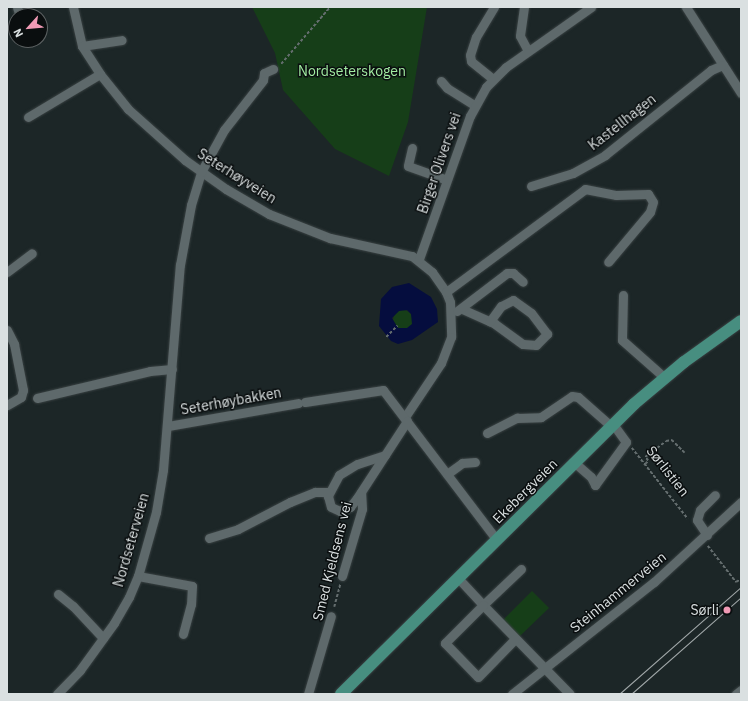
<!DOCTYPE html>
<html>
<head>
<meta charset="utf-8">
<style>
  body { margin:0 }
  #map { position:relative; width:748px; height:701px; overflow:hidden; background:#1c2627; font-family:"IBM Plex Sans",sans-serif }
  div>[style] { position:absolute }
  .green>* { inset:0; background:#163e18 }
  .round { border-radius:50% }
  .water>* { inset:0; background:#050d3e }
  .path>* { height:1.5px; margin-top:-0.75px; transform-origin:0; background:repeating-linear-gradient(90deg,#656e6f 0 3px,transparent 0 5px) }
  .roads { filter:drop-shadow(0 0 1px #394142) drop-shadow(0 0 1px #394142) }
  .minor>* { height:9px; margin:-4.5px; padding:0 4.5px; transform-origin:4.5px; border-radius:4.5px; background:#5e696b }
  .major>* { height:12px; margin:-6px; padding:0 6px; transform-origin:6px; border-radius:6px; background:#478e80 }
  .tram>* { height:1px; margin:-0.5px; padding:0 0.5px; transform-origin:0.5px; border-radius:0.5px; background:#a0a7a8 }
  .dots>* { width:11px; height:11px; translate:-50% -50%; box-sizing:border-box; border:2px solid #0a0e0f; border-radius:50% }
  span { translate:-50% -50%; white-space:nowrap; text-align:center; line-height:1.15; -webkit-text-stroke:3px #0a0e0f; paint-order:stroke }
  .park-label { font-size:14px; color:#a1eba1 }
  .street-label { font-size:14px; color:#dae0e1 }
  .poi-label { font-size:14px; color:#dae0e1 }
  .right { translate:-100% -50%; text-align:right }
  .frame { position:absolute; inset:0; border:8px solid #dae0e1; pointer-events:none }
  .north { position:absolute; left:8px; top:8px; width:40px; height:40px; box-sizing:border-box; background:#0a0e0f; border:1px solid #5d6263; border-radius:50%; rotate:243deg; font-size:11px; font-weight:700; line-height:16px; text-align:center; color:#dae0e1 }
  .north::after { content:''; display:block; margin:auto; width:14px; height:18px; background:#f09ab5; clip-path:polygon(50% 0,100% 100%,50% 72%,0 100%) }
</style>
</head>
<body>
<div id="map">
  <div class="green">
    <i style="clip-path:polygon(252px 7px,427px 7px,408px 122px,389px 176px,335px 149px,283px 90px,275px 53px)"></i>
    <i class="round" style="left:393px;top:310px;width:20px;height:20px"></i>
    <i style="clip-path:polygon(532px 591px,549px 608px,519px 637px,501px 622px)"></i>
  </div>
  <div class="water">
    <i style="clip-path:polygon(evenodd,409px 283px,431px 297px,437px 309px,438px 322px,412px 340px,398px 344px,391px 341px,379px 326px,381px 299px,392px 287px,409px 283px,407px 310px,411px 314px,412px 324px,407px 328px,398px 328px,392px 318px,399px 311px,407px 310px)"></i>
  </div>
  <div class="path">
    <i style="left:281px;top:64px;width:75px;rotate:-49.3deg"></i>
    <i style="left:386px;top:337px;width:16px;rotate:-45deg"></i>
    <i style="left:632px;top:448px;width:90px;rotate:51.7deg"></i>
    <i style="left:645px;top:464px;width:4px;rotate:-45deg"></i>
    <i style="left:648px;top:461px;width:5px;rotate:-127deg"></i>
    <i style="left:645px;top:457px;width:26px;rotate:-37deg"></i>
    <i style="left:666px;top:441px;width:6px;rotate:-9deg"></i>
    <i style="left:672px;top:440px;width:18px;rotate:45deg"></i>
    <i style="left:708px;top:546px;width:46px;rotate:52.1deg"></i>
    <i style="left:736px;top:582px;width:6px;rotate:-31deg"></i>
    <i style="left:334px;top:607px;width:23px;rotate:-75deg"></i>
  </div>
  <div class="roads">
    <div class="minor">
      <i style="left:17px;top:7px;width:6px;rotate:72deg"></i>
      <i style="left:73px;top:7px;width:40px;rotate:77deg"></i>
      <i style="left:82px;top:46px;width:33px;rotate:57deg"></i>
      <i style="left:100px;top:74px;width:45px;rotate:51.3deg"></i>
      <i style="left:128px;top:109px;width:76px;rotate:41.8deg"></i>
      <i style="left:185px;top:160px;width:50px;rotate:35.3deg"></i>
      <i style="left:226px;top:189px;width:50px;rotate:30.2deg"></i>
      <i style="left:269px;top:214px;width:66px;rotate:21.5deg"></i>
      <i style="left:330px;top:238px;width:84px;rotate:12.4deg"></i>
      <i style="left:412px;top:256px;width:26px;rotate:39deg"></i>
      <i style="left:432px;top:272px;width:24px;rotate:55deg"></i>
      <i style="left:446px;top:292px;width:11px;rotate:68deg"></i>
      <i style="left:450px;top:302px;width:35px;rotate:88deg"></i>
      <i style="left:451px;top:337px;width:28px;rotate:111deg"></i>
      <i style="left:441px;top:363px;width:65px;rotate:123.7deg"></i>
      <i style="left:524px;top:7px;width:29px;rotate:98deg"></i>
      <i style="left:520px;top:36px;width:17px;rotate:62deg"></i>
      <i style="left:686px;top:7px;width:102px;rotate:57.4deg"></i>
      <i style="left:82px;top:46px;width:40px;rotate:-8.5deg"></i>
      <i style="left:493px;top:79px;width:28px;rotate:-141deg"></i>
      <i style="left:471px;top:61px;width:6px;rotate:-99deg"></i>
      <i style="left:470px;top:55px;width:19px;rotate:-72deg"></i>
      <i style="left:476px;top:37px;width:35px;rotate:-59deg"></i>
      <i style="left:441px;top:81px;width:9px;rotate:49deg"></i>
      <i style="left:447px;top:88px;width:32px;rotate:32deg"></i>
      <i style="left:28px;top:117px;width:84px;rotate:-30.8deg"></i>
      <i style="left:412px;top:148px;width:18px;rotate:103deg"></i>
      <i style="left:408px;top:166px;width:41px;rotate:19.7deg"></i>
      <i style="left:531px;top:186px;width:44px;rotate:-17.2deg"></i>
      <i style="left:573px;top:173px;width:37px;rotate:-29deg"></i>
      <i style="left:605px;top:155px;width:136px;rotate:-38.7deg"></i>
      <i style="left:711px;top:70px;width:13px;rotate:-23deg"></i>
      <i style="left:419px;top:259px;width:152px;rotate:-70.4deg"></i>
      <i style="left:470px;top:116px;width:33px;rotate:-61deg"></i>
      <i style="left:486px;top:87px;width:28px;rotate:-45deg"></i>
      <i style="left:506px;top:67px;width:104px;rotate:-35.2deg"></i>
      <i style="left:7px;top:272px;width:31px;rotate:-37deg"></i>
      <i style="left:446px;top:292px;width:173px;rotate:-36.5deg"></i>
      <i style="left:585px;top:189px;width:32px;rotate:11deg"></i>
      <i style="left:616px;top:195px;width:32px;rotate:-2deg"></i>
      <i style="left:648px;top:194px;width:9px;rotate:58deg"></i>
      <i style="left:653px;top:202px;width:10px;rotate:107deg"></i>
      <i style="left:650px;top:212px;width:65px;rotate:130deg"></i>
      <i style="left:623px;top:295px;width:45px;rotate:91.3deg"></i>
      <i style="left:622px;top:340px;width:56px;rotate:41.4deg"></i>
      <i style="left:462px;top:309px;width:36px;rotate:24deg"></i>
      <i style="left:495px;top:324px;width:34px;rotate:36deg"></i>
      <i style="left:523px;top:344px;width:13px;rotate:4deg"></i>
      <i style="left:536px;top:345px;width:16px;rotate:-45deg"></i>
      <i style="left:547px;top:334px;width:26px;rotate:-127deg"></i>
      <i style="left:531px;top:313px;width:22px;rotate:-144deg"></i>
      <i style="left:513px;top:300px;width:13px;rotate:153deg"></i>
      <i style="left:501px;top:306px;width:19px;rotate:126deg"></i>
      <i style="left:457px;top:311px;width:63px;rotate:-37.2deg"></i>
      <i style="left:507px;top:273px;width:6px"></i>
      <i style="left:513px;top:273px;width:13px;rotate:42deg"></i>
      <i style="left:7px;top:330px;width:16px;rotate:63deg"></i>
      <i style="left:14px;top:344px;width:47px;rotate:78.9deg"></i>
      <i style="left:23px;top:390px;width:7px;rotate:106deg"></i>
      <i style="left:21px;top:397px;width:16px;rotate:150deg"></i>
      <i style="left:37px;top:398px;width:116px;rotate:-13.4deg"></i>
      <i style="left:150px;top:371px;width:22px;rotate:-5deg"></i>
      <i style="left:305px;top:402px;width:79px;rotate:-8.7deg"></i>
      <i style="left:383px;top:390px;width:188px;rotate:52.8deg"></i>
      <i style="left:168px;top:426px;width:132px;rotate:-10deg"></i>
      <i style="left:487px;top:433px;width:34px;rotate:-27deg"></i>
      <i style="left:517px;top:418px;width:24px;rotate:-2deg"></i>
      <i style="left:541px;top:417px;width:37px;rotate:-34deg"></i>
      <i style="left:572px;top:396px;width:6px;rotate:9deg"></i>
      <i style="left:578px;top:397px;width:44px;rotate:41.3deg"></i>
      <i style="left:385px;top:455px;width:29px;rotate:162deg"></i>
      <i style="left:357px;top:464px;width:21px;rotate:149deg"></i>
      <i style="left:339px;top:475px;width:24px;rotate:118deg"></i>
      <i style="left:328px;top:496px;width:11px;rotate:75deg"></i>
      <i style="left:331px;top:507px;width:10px;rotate:24deg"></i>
      <i style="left:340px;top:511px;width:11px;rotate:-22deg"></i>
      <i style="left:350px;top:507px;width:11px;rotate:-52deg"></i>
      <i style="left:357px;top:498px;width:92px;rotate:-57deg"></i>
      <i style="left:575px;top:463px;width:21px;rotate:41deg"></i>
      <i style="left:591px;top:477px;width:9px;rotate:63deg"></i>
      <i style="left:447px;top:474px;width:19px;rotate:-36deg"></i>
      <i style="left:462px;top:463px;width:13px;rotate:-4deg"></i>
      <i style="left:595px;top:485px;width:53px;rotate:-54.2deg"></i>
      <i style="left:626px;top:442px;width:22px;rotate:-126deg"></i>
      <i style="left:707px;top:535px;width:18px;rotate:-124deg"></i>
      <i style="left:697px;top:520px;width:10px;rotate:-73deg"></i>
      <i style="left:700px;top:510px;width:21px;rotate:-45deg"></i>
      <i style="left:209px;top:538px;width:30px;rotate:-17deg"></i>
      <i style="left:238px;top:529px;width:59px;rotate:-27.4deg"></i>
      <i style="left:290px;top:502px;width:27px;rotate:-22deg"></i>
      <i style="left:315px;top:492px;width:14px"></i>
      <i style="left:521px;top:569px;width:52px;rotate:136.5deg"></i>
      <i style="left:483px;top:605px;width:124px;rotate:45.7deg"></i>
      <i style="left:138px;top:576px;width:55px;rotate:10.5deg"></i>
      <i style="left:192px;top:586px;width:18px;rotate:93deg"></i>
      <i style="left:191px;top:604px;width:31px;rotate:105deg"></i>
      <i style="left:342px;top:576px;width:70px;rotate:-73.4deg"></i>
      <i style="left:362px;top:509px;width:17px;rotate:-93deg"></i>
      <i style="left:458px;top:578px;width:37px;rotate:47deg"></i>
      <i style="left:483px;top:605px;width:54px;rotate:135deg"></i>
      <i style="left:445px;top:643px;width:47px;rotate:45.9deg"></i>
      <i style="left:478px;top:677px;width:53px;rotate:-45.8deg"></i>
      <i style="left:58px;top:594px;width:19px;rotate:39deg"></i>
      <i style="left:73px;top:606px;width:44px;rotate:46.8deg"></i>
      <i style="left:57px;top:694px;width:33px;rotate:-46deg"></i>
      <i style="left:80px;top:670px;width:58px;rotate:-54.1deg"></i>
      <i style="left:114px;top:623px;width:30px;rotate:-60deg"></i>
      <i style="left:129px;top:597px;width:23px;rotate:-67deg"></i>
      <i style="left:138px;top:576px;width:66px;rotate:-74.3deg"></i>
      <i style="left:156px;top:512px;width:43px;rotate:-80.5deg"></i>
      <i style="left:163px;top:470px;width:206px;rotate:-85.3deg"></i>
      <i style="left:180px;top:265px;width:61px;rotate:-79.6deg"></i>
      <i style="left:191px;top:205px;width:34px;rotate:-73deg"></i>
      <i style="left:201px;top:172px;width:48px;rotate:-61.3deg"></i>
      <i style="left:224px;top:130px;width:63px;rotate:-52deg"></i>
      <i style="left:263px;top:80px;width:7px;rotate:-82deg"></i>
      <i style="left:264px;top:73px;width:10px;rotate:-24deg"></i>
      <i style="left:308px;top:694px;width:81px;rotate:-73.6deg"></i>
      <i style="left:512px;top:694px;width:181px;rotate:-38.3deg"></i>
      <i style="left:654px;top:582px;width:118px;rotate:-42.6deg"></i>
      <i style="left:736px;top:694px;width:6px;rotate:-39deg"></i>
    </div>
    <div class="major">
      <i style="left:341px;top:694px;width:412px;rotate:-44.7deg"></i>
      <i style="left:634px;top:404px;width:65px;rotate:-40deg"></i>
      <i style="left:684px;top:362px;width:70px;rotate:-35.7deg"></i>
    </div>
  </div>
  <div class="tram">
    <i style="left:619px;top:694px;width:162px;rotate:-41.3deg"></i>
    <i style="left:631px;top:694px;width:147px;rotate:-41.4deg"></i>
  </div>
  <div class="dots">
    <i style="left:727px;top:610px;background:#f09ab5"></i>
  </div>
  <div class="park-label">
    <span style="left:352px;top:71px">Nordseterskogen</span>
  </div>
  <div class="street-label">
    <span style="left:622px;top:122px;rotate:-38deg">Kastellhagen</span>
    <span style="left:439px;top:163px;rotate:-71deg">Birger Olivers vei</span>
    <span style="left:237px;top:176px;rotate:32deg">Seterhøyveien</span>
    <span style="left:231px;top:401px;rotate:-10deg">Seterhøybakken</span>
    <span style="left:668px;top:471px;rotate:52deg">Sørlistien</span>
    <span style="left:525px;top:491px;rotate:-45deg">Ekebergveien</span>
    <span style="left:131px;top:540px;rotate:-74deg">Nordseterveien</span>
    <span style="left:332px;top:561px;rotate:-76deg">Smed Kjeldsens vei</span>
    <span style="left:618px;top:592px;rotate:-39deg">Steinhammerveien</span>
  </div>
  <div class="poi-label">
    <span class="right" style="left:719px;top:610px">Sørli</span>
  </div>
  <div class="frame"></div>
  <div class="north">N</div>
</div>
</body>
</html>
